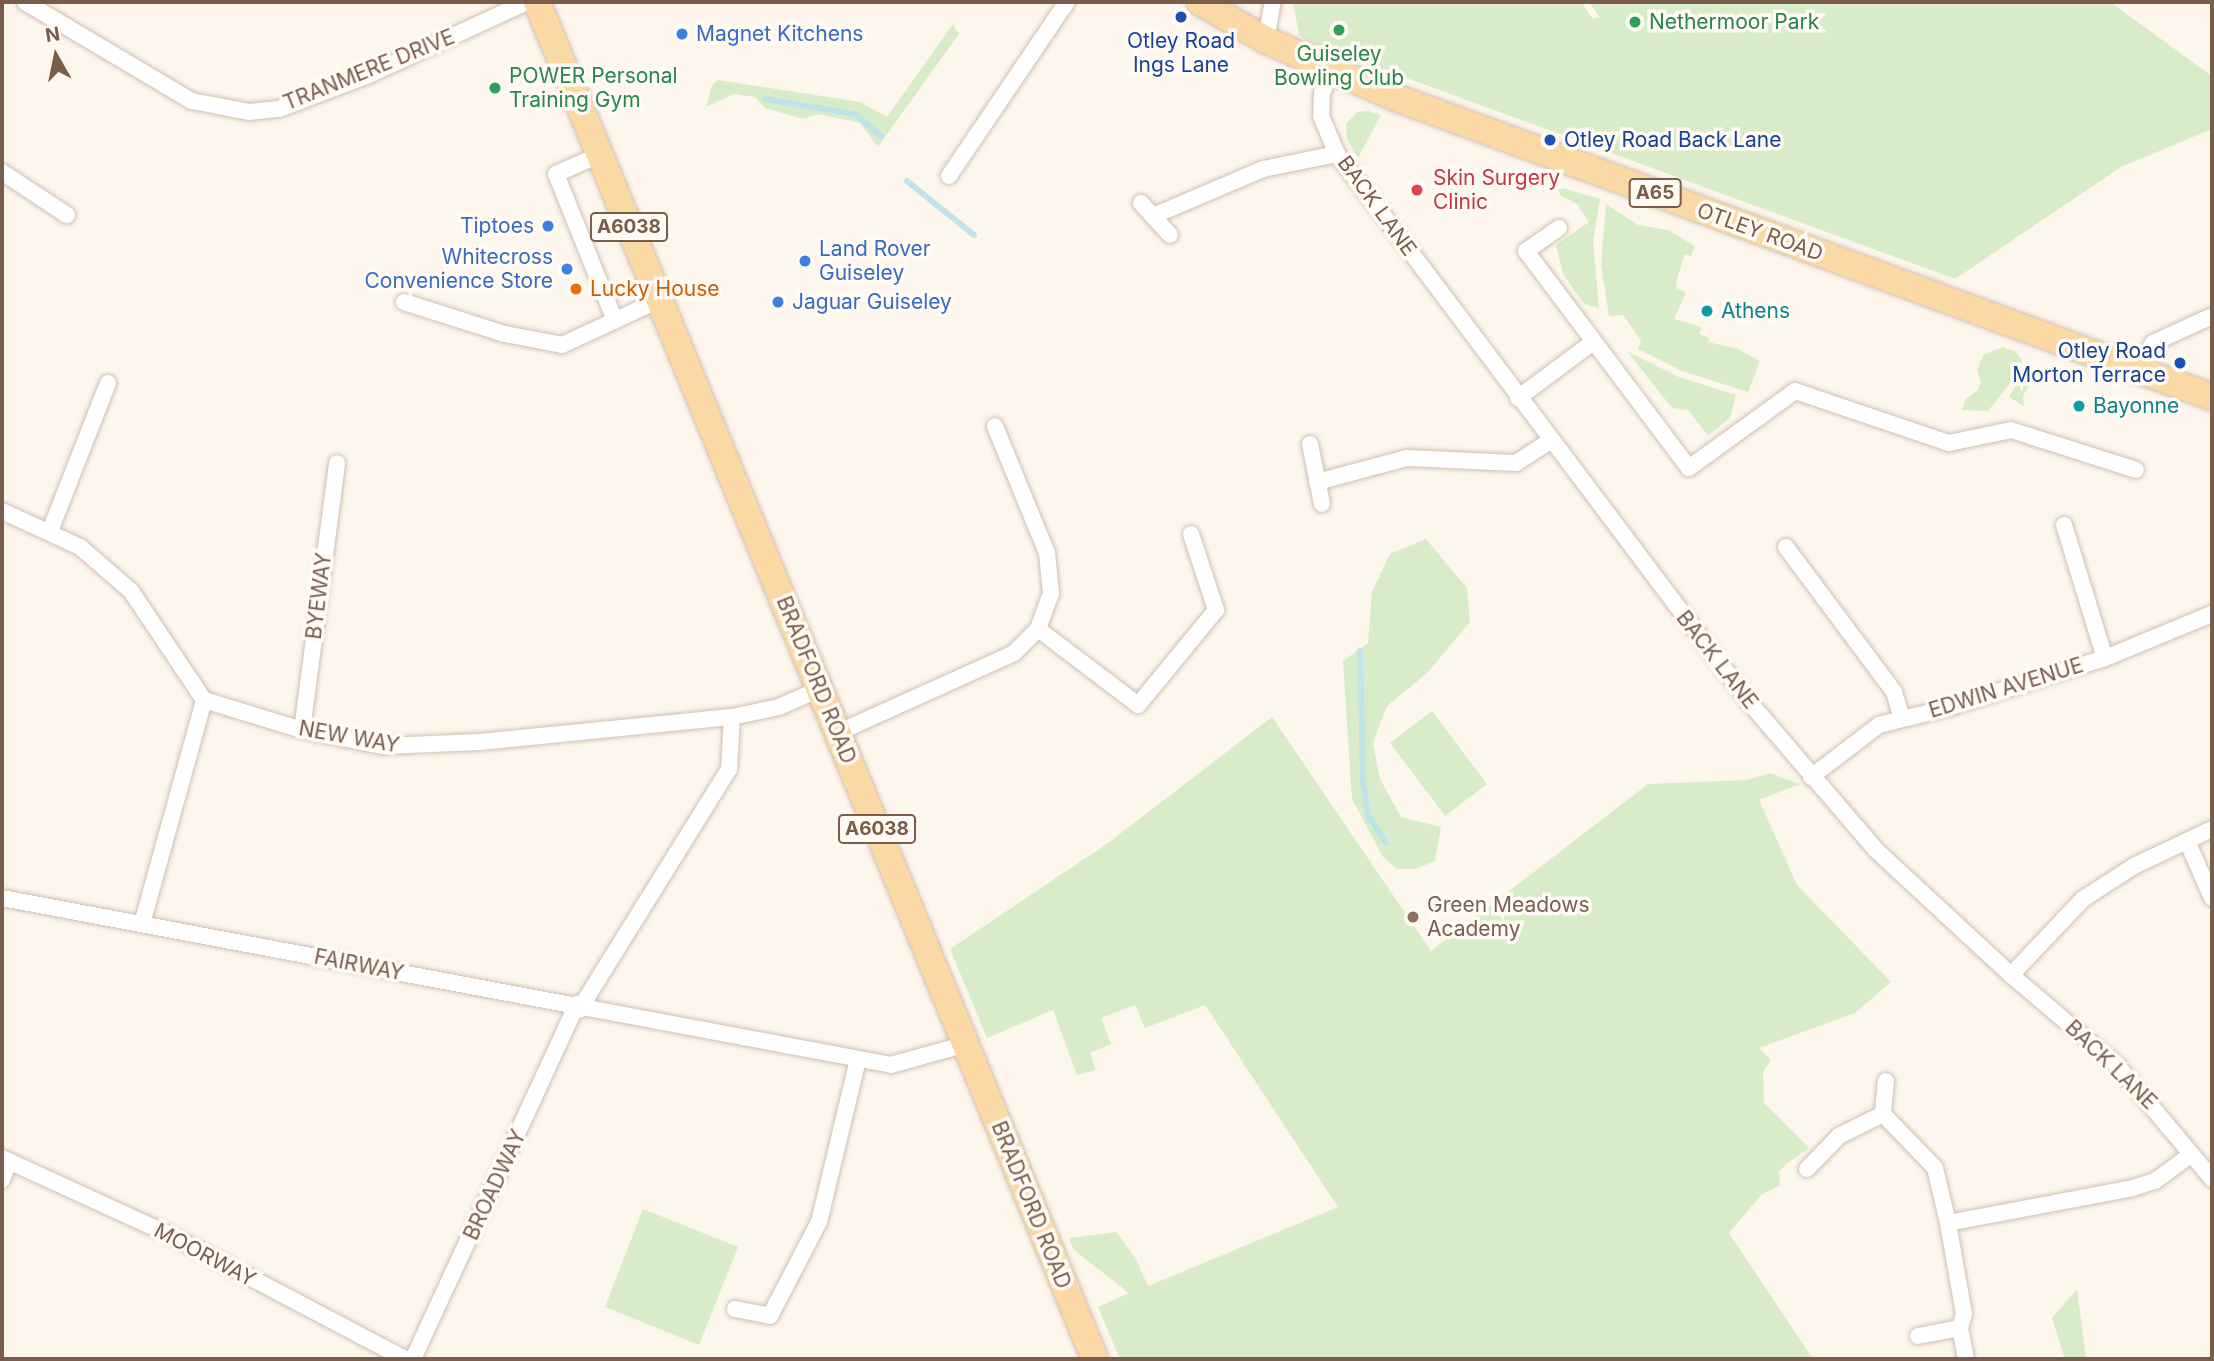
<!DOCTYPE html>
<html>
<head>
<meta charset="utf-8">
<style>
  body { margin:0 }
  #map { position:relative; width:2214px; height:1361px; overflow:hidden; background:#fdf6ec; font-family:Inter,sans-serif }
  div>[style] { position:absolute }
  .green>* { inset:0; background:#d8ecc9 }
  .stream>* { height:6px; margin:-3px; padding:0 3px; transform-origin:3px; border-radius:3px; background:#bfe3e8 }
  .roads { filter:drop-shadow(0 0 2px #d1beb0) drop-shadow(0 0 2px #d1beb0) }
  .street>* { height:16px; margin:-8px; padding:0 8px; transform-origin:8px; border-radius:8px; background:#fff }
  .primary>* { height:26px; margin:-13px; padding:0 13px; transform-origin:13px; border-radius:13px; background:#fbd9a5 }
  .dots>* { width:19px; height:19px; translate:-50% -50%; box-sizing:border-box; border:4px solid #fffaf3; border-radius:50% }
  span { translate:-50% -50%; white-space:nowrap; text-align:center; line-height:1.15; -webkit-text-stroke:7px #fffaf3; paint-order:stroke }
  .shield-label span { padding:2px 5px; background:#fffaf3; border:2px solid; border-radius:5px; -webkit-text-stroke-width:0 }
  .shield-label { font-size:19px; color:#7a5c4d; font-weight:700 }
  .leisure-label { font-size:21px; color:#27864d }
  .left { translate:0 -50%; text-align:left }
  .shop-label { font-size:21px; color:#366cbe }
  .right { translate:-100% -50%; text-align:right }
  .transit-label { font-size:21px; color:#164399 }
  .street-label { font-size:21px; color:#7a5c4d }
  .health-label { font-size:21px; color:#be3a42 }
  .food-label { font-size:21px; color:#c56008 }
  .culture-label { font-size:21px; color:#0d838f }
  .education-label { font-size:21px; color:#785e54 }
  .frame { position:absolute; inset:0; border:4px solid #7a5c4d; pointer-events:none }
  .north { position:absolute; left:21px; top:21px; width:70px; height:70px; -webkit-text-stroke:5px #fffaf3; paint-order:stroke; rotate:351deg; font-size:19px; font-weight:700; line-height:28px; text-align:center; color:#7a5c4d }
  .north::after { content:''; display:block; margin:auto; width:24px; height:32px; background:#7a5c4d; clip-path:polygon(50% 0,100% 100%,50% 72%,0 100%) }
</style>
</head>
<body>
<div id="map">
  <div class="green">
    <i style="clip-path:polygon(1293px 2px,1581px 2px,1593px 19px,1600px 17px,1589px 2px,2110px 2px,2212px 76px,2212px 129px,2121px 167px,1955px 279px,1308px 42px,1299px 35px)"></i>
    <i style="clip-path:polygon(953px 24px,959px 34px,878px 147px,860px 123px,819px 114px,803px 119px,765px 108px,755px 97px,734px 94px,706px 107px,712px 85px,718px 80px,860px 102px,887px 117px)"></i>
    <i style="clip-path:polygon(1368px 111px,1381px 115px,1358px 158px,1347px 139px,1346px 124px,1357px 112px)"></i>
    <i style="clip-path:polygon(1563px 188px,1600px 199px,1593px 242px,1599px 308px,1584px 304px,1563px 274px,1556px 245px,1589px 222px,1577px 204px,1561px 196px,1558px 190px)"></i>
    <i style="clip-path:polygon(1606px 204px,1638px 225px,1668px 230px,1695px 246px,1691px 256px,1685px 254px,1677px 279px,1676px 288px,1686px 292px,1674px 319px,1702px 327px,1699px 334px,1709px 338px,1708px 342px,1738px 349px,1760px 361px,1748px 392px,1682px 371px,1638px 349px,1641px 340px,1623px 315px,1609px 316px,1601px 264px)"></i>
    <i style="clip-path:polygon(2003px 347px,2016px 352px,2022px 360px,2011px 382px,1988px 411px,1962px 410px,1966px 399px,1978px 390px,1981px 381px,1977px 371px,1983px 355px)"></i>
    <i style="clip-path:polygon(1627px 351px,1679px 377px,1736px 395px,1730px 418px,1708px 436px,1688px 410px,1672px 408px)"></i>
    <i style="clip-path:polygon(2028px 364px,2037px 371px,2023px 396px,2024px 406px,2009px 397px)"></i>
    <i style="clip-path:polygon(1426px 539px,1467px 588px,1470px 622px,1427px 673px,1387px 706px,1373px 743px,1380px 779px,1401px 817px,1441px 827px,1435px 861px,1416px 869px,1397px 869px,1383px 857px,1352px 799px,1343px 661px,1368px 643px,1372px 592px,1390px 554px)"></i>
    <i style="clip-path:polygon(1432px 711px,1487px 784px,1445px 816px,1390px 743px)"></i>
    <i style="clip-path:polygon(1272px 717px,1431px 951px,1648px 784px,1747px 780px,1770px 773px,1800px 784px,1759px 800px,1797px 885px,1891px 982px,1855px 1013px,1759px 1048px,1771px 1060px,1763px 1072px,1764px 1103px,1809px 1148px,1786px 1164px,1779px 1172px,1780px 1185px,1761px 1195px,1729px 1233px,1813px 1359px,1120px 1359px,1098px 1307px,1129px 1293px,1074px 1250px,1069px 1238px,1116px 1232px,1135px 1257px,1148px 1286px,1338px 1207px,1205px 1005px,1145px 1028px,1135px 1005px,1101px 1018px,1111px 1044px,1090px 1053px,1096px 1070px,1077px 1075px,1053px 1010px,987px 1038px,950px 949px,1108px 843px)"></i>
    <i style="clip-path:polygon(643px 1209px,738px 1247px,699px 1345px,605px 1307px)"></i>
    <i style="clip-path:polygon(2077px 1289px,2086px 1358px,2156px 1359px,2065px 1359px,2052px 1318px)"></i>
  </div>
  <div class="stream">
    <i style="left:765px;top:99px;width:91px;rotate:9.5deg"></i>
    <i style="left:855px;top:114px;width:34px;rotate:40deg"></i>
    <i style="left:907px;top:181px;width:86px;rotate:38.9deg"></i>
    <i style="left:1360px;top:651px;width:131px;rotate:88.7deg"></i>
    <i style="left:1363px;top:782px;width:33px;rotate:81deg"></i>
    <i style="left:1368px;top:815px;width:33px;rotate:57deg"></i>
  </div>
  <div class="roads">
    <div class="street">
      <i style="left:25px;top:2px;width:194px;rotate:30.7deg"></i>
      <i style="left:192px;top:101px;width:58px;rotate:10.9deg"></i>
      <i style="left:249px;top:112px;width:30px;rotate:-6deg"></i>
      <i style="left:279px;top:109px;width:98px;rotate:-20.8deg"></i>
      <i style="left:371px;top:74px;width:172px;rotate:-24.8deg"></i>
      <i style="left:1266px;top:40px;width:39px;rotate:-80deg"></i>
      <i style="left:1331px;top:71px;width:24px;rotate:112deg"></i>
      <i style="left:1322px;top:93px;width:23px;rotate:92deg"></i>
      <i style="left:1321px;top:116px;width:41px;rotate:67.2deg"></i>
      <i style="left:1337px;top:154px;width:687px;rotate:53.05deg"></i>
      <i style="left:1750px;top:703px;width:194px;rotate:49.4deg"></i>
      <i style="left:1876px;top:850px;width:184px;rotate:42.8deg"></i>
      <i style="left:2011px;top:975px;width:138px;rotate:40.3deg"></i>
      <i style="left:2116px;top:1064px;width:150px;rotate:50.1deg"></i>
      <i style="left:599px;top:155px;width:47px;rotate:156.2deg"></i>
      <i style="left:556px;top:174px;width:158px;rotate:68.1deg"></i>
      <i style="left:2px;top:172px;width:78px;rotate:33.5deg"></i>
      <i style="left:949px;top:176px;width:210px;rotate:-55.9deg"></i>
      <i style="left:1141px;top:203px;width:43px;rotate:47.8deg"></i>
      <i style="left:1153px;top:216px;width:120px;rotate:-23.1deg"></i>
      <i style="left:1263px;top:169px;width:76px;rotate:-11.5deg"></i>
      <i style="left:1559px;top:228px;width:40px;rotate:145.1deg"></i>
      <i style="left:1526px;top:251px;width:271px;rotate:53.1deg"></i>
      <i style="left:1689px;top:468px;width:131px;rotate:-36deg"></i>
      <i style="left:1795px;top:391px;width:163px;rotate:18.7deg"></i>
      <i style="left:1949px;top:443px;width:63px;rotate:-11.8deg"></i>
      <i style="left:2011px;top:430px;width:131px;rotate:17.7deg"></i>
      <i style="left:404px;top:302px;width:106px;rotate:17.6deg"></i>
      <i style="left:505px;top:334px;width:58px;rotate:10.9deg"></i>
      <i style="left:562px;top:345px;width:107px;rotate:-24.9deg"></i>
      <i style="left:2138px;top:370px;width:31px;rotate:-61deg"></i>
      <i style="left:2153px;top:343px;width:65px;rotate:-24.6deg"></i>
      <i style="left:1518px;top:398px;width:94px;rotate:-36.7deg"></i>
      <i style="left:1310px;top:444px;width:61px;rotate:78.7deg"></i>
      <i style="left:1317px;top:482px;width:93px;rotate:-14.9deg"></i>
      <i style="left:1407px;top:458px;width:109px;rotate:2.6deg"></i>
      <i style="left:1516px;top:463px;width:40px;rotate:-32.9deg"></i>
      <i style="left:2px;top:511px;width:86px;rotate:24.8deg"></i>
      <i style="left:80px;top:547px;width:67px;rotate:40.8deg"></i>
      <i style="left:131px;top:591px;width:131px;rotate:56.2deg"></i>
      <i style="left:204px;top:700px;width:102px;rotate:17deg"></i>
      <i style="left:302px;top:730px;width:83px;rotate:11.2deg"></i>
      <i style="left:383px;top:746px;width:97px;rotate:-2.4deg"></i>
      <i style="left:480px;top:742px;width:253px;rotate:-5.7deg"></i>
      <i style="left:732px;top:717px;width:48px;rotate:-12deg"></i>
      <i style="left:779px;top:707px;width:45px;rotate:-23.7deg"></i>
      <i style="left:2064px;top:525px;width:139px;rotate:72.9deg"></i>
      <i style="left:50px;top:531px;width:159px;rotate:-68.6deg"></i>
      <i style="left:1786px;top:547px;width:181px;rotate:53.3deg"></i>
      <i style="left:1894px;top:692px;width:27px;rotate:73deg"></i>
      <i style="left:1038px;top:629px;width:126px;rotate:37.2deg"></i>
      <i style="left:1138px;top:705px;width:123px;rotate:-50.6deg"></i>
      <i style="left:1216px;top:610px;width:80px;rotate:-108.2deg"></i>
      <i style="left:302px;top:730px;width:269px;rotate:-82.5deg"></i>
      <i style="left:837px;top:733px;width:194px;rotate:-24.3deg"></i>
      <i style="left:1014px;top:653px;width:34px;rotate:-45deg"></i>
      <i style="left:1038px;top:629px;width:38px;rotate:-70deg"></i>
      <i style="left:1051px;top:593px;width:40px;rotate:-95.7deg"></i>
      <i style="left:1047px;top:553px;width:137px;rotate:-112.3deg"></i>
      <i style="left:1811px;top:777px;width:86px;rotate:-37.4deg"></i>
      <i style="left:1879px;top:725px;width:70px;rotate:-14deg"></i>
      <i style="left:1947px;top:708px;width:166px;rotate:-17.6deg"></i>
      <i style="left:2105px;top:658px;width:116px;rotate:-22.4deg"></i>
      <i style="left:2187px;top:841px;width:62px;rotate:66.3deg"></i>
      <i style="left:2px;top:898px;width:585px;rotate:10.64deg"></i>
      <i style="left:142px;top:924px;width:232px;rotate:-74.5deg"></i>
      <i style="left:2011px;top:975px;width:105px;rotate:-46.5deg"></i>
      <i style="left:2083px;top:899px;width:61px;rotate:-32.9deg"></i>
      <i style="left:2134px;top:866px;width:86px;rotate:-25.4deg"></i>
      <i style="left:582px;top:1007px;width:314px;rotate:10.6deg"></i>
      <i style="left:891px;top:1065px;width:78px;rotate:-15.6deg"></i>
      <i style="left:579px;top:1010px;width:284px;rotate:-58.1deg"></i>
      <i style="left:729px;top:769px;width:52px;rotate:-86.7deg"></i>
      <i style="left:1883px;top:1114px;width:33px;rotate:-85deg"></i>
      <i style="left:2px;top:1158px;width:180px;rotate:24.6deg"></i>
      <i style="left:166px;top:1233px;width:270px;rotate:27.8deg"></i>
      <i style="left:1807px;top:1169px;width:46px;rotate:-45.9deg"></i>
      <i style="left:1839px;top:1136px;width:49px;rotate:-26.6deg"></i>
      <i style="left:1883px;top:1114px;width:75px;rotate:46.1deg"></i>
      <i style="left:1935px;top:1168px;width:57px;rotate:76.7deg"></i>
      <i style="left:2px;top:1180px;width:20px;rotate:-70deg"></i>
      <i style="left:735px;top:1309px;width:36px;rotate:11deg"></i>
      <i style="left:770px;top:1316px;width:106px;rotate:-62.5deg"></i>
      <i style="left:819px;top:1222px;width:167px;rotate:-76.5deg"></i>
      <i style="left:1918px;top:1336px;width:43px;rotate:-10.8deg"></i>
      <i style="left:413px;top:1359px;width:391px;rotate:-65.2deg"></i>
      <i style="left:577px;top:1004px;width:5px;rotate:-11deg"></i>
      <i style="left:1966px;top:1359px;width:32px;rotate:-101deg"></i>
      <i style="left:1960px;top:1328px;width:15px;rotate:-74deg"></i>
      <i style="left:1964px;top:1314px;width:92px;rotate:-100deg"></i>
      <i style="left:1948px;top:1223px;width:188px;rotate:-10.7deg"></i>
      <i style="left:2133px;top:1188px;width:23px;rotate:-18deg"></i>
      <i style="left:2155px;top:1181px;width:42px;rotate:-36.3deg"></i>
    </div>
    <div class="primary">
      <i style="left:537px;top:2px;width:1467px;rotate:67.65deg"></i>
      <i style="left:1200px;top:2px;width:76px;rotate:29.9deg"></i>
      <i style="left:1266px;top:40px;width:140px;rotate:24deg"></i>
      <i style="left:1394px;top:97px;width:871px;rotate:20.14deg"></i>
    </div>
  </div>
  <div class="dots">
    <i style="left:1181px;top:17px;background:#1a4fb4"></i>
    <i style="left:1635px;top:22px;background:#2e9e5b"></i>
    <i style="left:1339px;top:30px;background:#2e9e5b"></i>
    <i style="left:682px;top:34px;background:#3f7fe0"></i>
    <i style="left:495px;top:88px;background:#2e9e5b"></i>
    <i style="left:1550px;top:140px;background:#1a4fb4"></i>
    <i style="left:1417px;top:190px;background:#e0444e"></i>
    <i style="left:548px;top:226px;background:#3f7fe0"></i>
    <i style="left:805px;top:261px;background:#3f7fe0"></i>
    <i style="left:567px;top:269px;background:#3f7fe0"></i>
    <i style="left:576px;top:289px;background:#e8710a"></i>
    <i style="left:778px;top:302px;background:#3f7fe0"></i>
    <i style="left:1707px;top:311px;background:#0f9aa8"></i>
    <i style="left:2180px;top:363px;background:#1a4fb4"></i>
    <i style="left:2079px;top:406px;background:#0f9aa8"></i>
    <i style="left:1413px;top:917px;background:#8d6e63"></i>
  </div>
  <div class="shield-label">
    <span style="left:1655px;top:193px">A65</span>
    <span style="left:629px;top:227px">A6038</span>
    <span style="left:877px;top:829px">A6038</span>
  </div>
  <div class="leisure-label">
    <span class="left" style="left:1649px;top:22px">Nethermoor Park</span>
    <span style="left:1339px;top:66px">Guiseley<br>Bowling Club</span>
    <span class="left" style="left:509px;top:88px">POWER Personal<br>Training Gym</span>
  </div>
  <div class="shop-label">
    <span class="left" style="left:696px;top:34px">Magnet Kitchens</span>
    <span class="right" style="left:534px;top:226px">Tiptoes</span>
    <span class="left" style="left:819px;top:261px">Land Rover<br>Guiseley</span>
    <span class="right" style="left:553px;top:269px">Whitecross<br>Convenience Store</span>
    <span class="left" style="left:792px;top:302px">Jaguar Guiseley</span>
  </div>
  <div class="transit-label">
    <span style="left:1181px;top:53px">Otley Road<br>Ings Lane</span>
    <span class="left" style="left:1564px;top:140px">Otley Road Back Lane</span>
    <span class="right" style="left:2166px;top:363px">Otley Road<br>Morton Terrace</span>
  </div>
  <div class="street-label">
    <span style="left:369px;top:70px;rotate:-22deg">TRANMERE DRIVE</span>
    <span style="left:1377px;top:206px;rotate:54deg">BACK LANE</span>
    <span style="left:1760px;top:232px;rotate:20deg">OTLEY ROAD</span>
    <span style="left:319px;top:596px;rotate:-83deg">BYEWAY</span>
    <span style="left:1717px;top:660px;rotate:52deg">BACK LANE</span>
    <span style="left:816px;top:680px;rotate:68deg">BRADFORD ROAD</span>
    <span style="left:2006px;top:688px;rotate:-17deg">EDWIN AVENUE</span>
    <span style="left:349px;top:737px;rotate:10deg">NEW WAY</span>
    <span style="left:359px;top:965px;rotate:11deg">FAIRWAY</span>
    <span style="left:2111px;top:1065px;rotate:44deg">BACK LANE</span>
    <span style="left:495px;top:1185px;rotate:-65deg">BROADWAY</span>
    <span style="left:1031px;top:1205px;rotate:68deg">BRADFORD ROAD</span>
    <span style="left:205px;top:1255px;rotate:28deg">MOORWAY</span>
  </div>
  <div class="health-label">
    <span class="left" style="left:1433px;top:190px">Skin Surgery<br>Clinic</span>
  </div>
  <div class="food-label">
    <span class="left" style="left:590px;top:289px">Lucky House</span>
  </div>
  <div class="culture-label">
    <span class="left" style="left:1721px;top:311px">Athens</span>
    <span class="left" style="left:2093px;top:406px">Bayonne</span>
  </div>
  <div class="education-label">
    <span class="left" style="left:1427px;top:917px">Green Meadows<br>Academy</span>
  </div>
  <div class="frame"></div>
  <div class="north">N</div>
</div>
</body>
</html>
